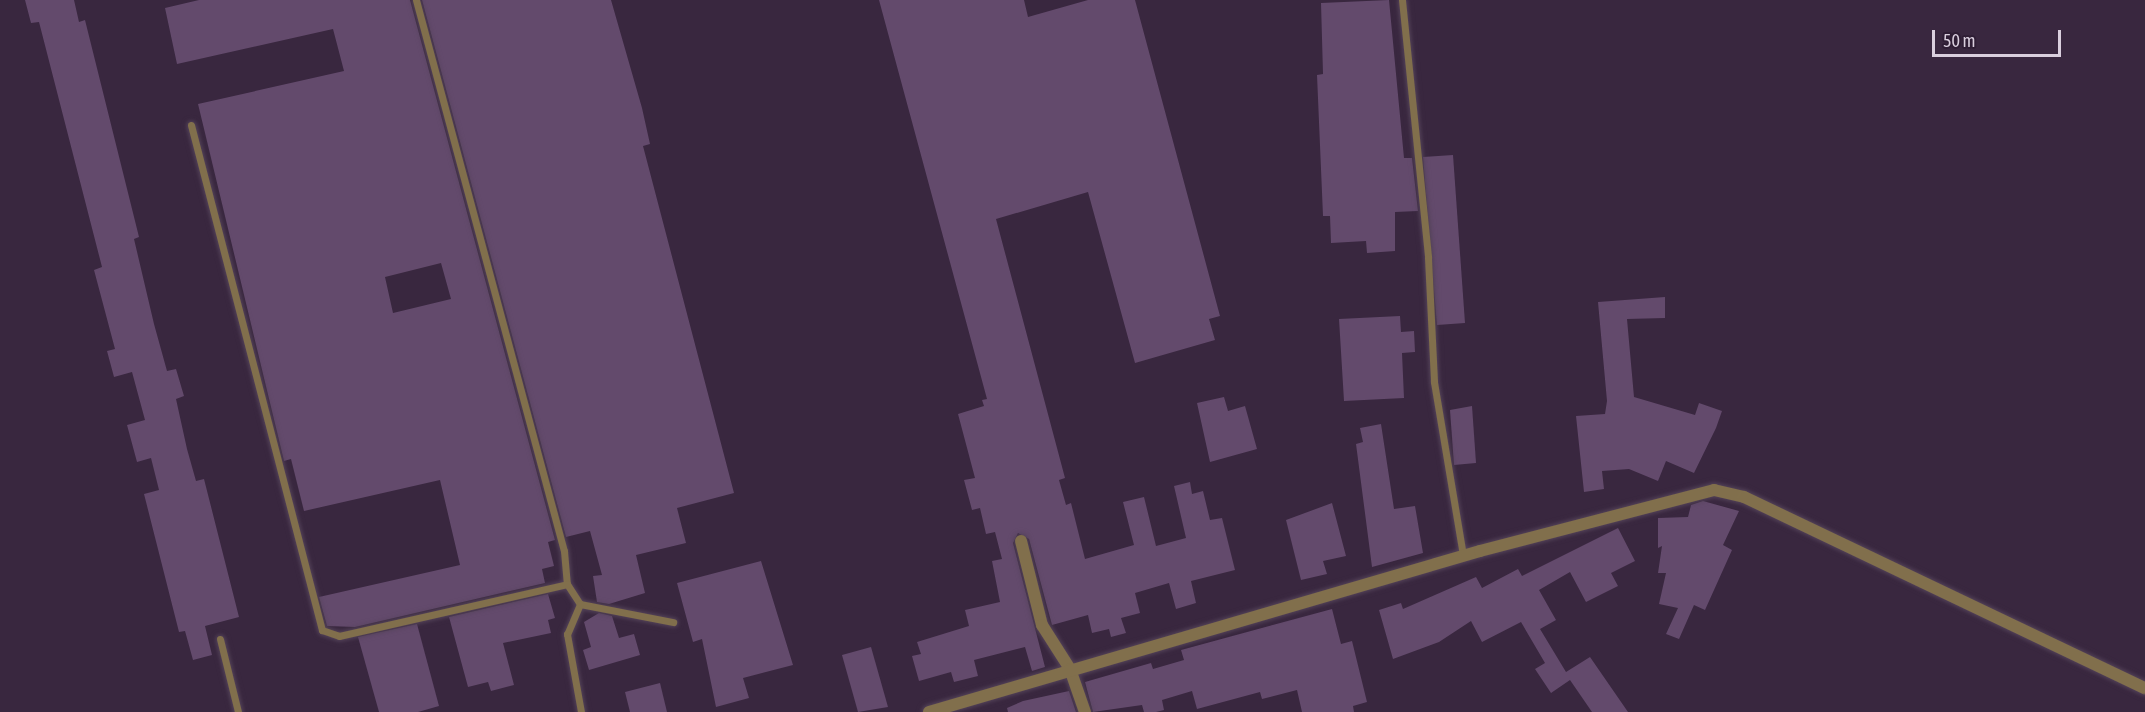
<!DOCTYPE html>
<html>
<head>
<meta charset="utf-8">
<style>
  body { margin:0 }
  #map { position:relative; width:2145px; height:712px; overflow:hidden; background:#39273f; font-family:"Asap Condensed",sans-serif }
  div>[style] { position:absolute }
  .building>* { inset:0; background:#634a6c }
  .roads { filter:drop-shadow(0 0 2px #534258) drop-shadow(0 0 2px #534258) }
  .service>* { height:7px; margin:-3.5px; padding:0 3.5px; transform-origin:3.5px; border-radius:3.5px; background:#816f4c }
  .minor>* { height:12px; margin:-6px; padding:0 6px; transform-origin:6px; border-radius:6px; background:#816f4c }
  span { translate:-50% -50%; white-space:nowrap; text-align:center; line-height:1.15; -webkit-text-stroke:6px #2f1e35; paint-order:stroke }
  .scale { position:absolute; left:1932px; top:30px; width:129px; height:27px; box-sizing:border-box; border:3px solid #dacfde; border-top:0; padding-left:8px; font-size:18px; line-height:21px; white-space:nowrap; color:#dacfde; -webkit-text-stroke:4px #2f1e35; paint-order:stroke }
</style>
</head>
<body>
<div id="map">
  <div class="building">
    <i style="clip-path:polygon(25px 0,74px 0,79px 22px,85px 20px,139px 237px,134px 239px,154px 324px,167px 371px,176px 369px,184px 396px,176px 399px,187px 449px,196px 481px,204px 479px,239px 617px,205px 626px,212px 655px,193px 660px,185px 631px,179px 632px,144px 494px,159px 490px,151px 458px,137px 462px,127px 425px,145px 420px,132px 372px,114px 377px,107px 351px,115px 349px,94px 270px,102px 267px,39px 22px,31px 23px)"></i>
    <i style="clip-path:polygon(evenodd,199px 0,410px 0,555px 540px,548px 542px,554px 566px,542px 569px,545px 583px,355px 627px,327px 626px,319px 597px,460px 565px,440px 480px,304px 511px,291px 459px,284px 461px,198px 104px,344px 71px,333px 29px,177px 64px,165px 8px,199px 0,441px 263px,451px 299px,393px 313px,385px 277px,441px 263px)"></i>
    <i style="clip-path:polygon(422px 0,611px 0,642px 108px,650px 144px,643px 146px,734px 493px,677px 508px,686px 543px,636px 555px,645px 593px,609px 604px,597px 602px,593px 576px,602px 575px,590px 531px,566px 537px)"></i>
    <i style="clip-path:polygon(879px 0,1024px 0,1028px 17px,1088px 0,1135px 0,1220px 316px,1209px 319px,1215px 340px,1135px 363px,1088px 192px,996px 219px,1065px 478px,1059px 480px,1066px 505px,1071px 503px,1085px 559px,1134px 545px,1123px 502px,1144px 497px,1156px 546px,1186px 538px,1174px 486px,1190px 482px,1192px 494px,1203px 491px,1210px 520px,1222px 518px,1235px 570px,1191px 581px,1196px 603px,1176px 609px,1169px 583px,1135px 593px,1140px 613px,1121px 618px,1126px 633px,1111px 637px,1109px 629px,1092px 633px,1088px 615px,1052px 625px,1029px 539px,1018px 533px,1013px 543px,1045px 667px,1032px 671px,1025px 647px,974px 660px,978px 676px,954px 682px,951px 672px,919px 681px,912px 656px,921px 654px,917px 642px,969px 626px,965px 610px,1000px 602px,992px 561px,1002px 559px,995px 532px,986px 534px,980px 508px,972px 510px,964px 480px,975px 478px,958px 414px,984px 406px,982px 400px,987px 399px)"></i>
    <i style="clip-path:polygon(1389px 0,1404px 158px,1412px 158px,1418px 211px,1395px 212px,1395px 251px,1367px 253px,1366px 241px,1331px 243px,1330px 216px,1323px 216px,1317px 75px,1323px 74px,1321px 3px)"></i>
    <i style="clip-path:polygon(1453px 155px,1465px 323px,1437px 325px,1423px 157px)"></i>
    <i style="clip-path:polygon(1665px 297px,1665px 318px,1627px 319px,1634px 397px,1695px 415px,1699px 403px,1722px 411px,1716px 428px,1694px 473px,1666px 461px,1658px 481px,1629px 469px,1602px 471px,1604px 489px,1584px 492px,1576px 416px,1605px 414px,1607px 401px,1598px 302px)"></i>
    <i style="clip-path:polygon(1400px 316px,1401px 332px,1414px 331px,1415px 352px,1402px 353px,1404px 398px,1344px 401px,1339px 319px)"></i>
    <i style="clip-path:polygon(1224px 397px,1228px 411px,1245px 406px,1257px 449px,1210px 462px,1197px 403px)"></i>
    <i style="clip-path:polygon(1472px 406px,1476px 463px,1454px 465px,1450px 410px)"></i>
    <i style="clip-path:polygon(1381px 424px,1394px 509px,1415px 506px,1423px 553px,1372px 567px,1356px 444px,1363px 442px,1360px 428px)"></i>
    <i style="clip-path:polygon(1703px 501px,1739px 511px,1723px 545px,1732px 550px,1705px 610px,1694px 605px,1679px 639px,1666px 634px,1678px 608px,1659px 604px,1666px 573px,1658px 573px,1662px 546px,1658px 548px,1658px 518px,1688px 517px,1691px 505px)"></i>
    <i style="clip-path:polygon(1332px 503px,1346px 556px,1323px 561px,1327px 574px,1301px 580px,1286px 520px)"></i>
    <i style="clip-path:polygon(1618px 528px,1635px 561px,1611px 573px,1618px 586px,1586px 602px,1570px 572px,1539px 590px,1556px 620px,1540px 629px,1566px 672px,1590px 657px,1628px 712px,1592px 712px,1570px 680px,1551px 693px,1535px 669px,1545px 663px,1521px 622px,1482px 642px,1471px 621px,1439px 642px,1393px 659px,1379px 610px,1401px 603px,1403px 609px,1476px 577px,1482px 588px,1518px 569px,1522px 576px)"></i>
    <i style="clip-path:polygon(761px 561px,793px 665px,743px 678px,749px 698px,716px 707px,702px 639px,693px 642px,677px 583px)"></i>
    <i style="clip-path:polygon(548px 594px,555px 618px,548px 620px,551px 633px,503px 643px,514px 685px,491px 691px,488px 682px,468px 687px,449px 617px)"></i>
    <i style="clip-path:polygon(1332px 609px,1341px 644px,1352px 641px,1367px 702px,1353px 706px,1354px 712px,1302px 712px,1297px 690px,1262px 699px,1260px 692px,1197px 709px,1192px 691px,1162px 700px,1164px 710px,1156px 712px,1144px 712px,1142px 705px,1093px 712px,1085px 682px,1151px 663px,1153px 669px,1184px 660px,1181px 650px)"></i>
    <i style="clip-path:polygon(599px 613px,612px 616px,619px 638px,634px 634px,640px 655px,589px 670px,583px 650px,591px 647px,584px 622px)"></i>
    <i style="clip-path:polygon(417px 624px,439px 706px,418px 712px,379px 712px,358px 637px)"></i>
    <i style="clip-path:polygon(871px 647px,888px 707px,858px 712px,842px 655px)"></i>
    <i style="clip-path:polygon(660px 683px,667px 712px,630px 712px,625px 692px)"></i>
    <i style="clip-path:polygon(1069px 691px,1076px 712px,1008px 712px,1007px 708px,1023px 701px)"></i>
  </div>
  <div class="roads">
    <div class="service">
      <i style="left:416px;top:0;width:571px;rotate:74.97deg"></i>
      <i style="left:564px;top:551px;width:33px;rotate:85deg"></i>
      <i style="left:567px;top:584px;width:24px;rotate:57deg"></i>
      <i style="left:580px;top:604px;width:33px;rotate:113deg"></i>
      <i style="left:567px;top:634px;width:79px;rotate:79.8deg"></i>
      <i style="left:1402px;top:0;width:259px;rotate:84.2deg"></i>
      <i style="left:1428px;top:258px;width:124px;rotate:87.2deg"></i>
      <i style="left:1434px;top:382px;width:176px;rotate:80.5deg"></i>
      <i style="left:191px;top:125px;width:522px;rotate:75.46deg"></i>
      <i style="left:322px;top:630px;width:18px;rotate:19deg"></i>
      <i style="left:339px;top:636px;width:234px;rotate:-12.8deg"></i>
      <i style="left:580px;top:604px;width:95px;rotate:11deg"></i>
      <i style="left:220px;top:639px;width:75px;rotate:76.1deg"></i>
    </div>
    <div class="minor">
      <i style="left:1021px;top:541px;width:87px;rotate:76deg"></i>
      <i style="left:1042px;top:625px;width:52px;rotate:57.5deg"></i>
      <i style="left:1070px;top:669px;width:46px;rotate:70.8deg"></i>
      <i style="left:929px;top:712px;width:574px;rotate:-16.29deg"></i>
      <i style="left:1480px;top:551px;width:242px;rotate:-14.6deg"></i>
      <i style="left:1714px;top:490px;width:31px;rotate:13deg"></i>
      <i style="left:1744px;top:497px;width:444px;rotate:25.5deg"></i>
    </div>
  </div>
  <div class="scale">50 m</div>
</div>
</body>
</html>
